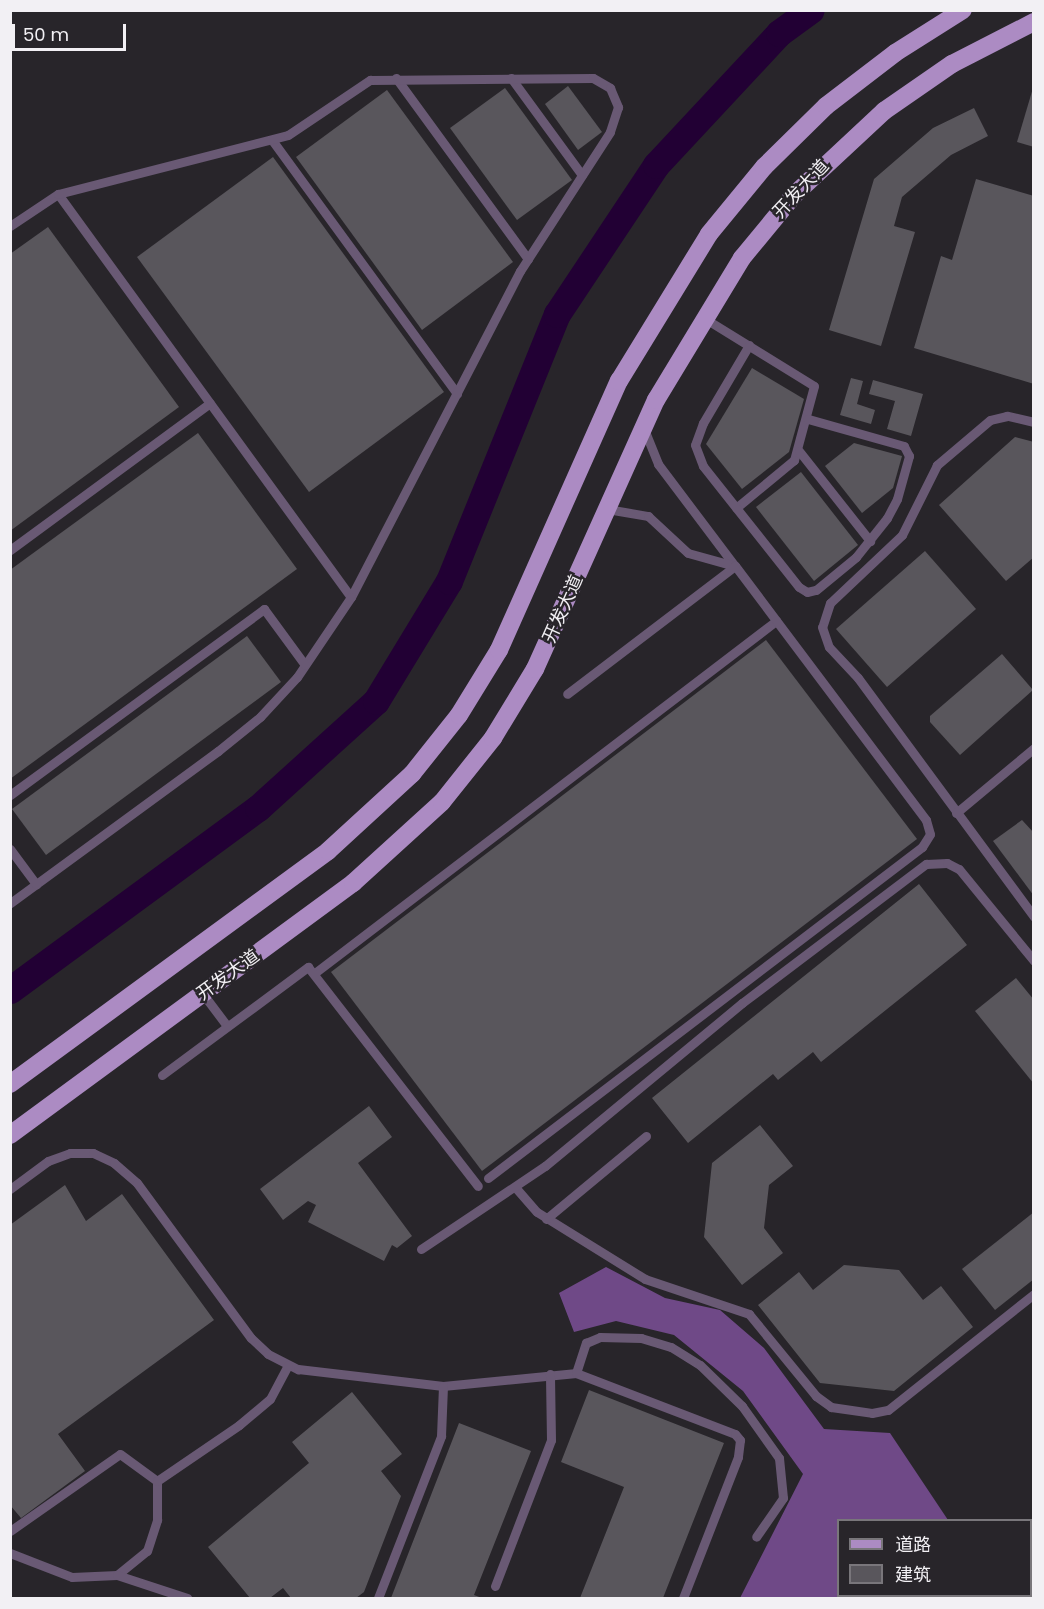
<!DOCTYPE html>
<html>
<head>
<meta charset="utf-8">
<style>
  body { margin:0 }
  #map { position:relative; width:1044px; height:1609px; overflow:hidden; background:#28252a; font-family:Poppins,"Noto Sans SC",sans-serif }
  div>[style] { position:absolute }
  .forest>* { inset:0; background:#6f4987 }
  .river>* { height:27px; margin:-13.5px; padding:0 13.5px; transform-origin:13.5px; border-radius:13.5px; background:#220034 }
  .building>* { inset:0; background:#59565c }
  .lane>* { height:9px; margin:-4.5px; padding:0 4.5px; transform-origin:4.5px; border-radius:4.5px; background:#695974 }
  .primary>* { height:18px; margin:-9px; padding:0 9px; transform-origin:9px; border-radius:9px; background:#ac8bc3 }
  span { translate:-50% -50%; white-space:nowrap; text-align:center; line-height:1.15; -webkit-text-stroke:5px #28252a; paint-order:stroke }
  .street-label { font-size:18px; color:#f2f0f4 }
  .frame { position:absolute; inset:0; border:12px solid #f2f0f4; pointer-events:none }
  .legend { position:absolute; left:837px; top:1519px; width:195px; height:78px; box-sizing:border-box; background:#28252a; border:2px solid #79767b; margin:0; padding:8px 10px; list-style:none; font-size:18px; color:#f2f0f4 }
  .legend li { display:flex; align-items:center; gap:12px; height:30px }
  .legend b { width:30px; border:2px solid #79767b }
  .scale { position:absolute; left:12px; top:24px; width:114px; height:27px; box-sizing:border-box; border:3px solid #f2f0f4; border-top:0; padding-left:8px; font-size:18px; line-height:21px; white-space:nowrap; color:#f2f0f4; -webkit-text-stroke:4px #28252a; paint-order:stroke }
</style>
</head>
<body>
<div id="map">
  <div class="forest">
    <i style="clip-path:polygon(606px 1267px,665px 1298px,720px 1310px,764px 1348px,824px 1429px,890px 1433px,948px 1520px,838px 1520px,838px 1596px,1030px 1596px,1031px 1569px,1033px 1598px,740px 1598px,803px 1474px,743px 1391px,674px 1335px,616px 1321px,574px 1332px,559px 1293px)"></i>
  </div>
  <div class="river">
    <i style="left:10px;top:990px;width:308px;rotate:-36.3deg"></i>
    <i style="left:258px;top:808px;width:159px;rotate:-42.2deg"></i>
    <i style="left:376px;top:701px;width:140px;rotate:-58.7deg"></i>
    <i style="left:449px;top:581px;width:288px;rotate:-68deg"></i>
    <i style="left:557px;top:314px;width:179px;rotate:-56.4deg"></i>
    <i style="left:656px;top:165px;width:180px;rotate:-47deg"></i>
    <i style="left:779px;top:33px;width:39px;rotate:-36deg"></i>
  </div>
  <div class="building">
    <i style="clip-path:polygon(568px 86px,602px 132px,578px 150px,545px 104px)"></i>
    <i style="clip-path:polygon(505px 88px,572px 180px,517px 220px,450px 128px)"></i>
    <i style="clip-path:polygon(1033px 88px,1034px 88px,1034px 147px,1017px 142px)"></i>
    <i style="clip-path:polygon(387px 90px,513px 262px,422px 330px,296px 157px)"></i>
    <i style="clip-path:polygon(974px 108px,988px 136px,951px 155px,902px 197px,894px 226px,915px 232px,881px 346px,829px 330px,874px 179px,933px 128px)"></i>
    <i style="clip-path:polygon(273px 157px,444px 392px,309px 492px,137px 257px)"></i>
    <i style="clip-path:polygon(976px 179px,1034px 196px,1034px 384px,914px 348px,941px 256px,952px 260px)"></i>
    <i style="clip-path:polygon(48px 227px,179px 407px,10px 531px,10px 254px)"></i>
    <i style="clip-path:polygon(752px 368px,804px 399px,789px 452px,742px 489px,706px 444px)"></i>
    <i style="clip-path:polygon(851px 378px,863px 381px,857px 404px,875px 410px,871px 424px,840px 415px)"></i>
    <i style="clip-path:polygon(873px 380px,923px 394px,911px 436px,887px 429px,895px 401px,869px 394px)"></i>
    <i style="clip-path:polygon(198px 433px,297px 569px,10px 779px,10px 570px)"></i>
    <i style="clip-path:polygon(1015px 437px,1034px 442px,1034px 557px,1006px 581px,939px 505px)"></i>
    <i style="clip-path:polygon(854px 443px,902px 456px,893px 488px,862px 513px,825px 466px)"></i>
    <i style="clip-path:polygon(801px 472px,858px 545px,814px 581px,756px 507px)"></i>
    <i style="clip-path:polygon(925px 551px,976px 609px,887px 687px,836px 629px)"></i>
    <i style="clip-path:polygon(247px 636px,281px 682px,46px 855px,12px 809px)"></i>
    <i style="clip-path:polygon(766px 640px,917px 839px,482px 1171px,331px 972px)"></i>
    <i style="clip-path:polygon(1002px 654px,1033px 690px,960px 755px,930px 722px,930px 716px)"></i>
    <i style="clip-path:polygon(1022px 820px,1034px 833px,1034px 896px,993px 841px)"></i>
    <i style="clip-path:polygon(919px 884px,967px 945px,821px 1062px,813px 1052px,778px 1080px,773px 1074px,688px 1143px,652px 1098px)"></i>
    <i style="clip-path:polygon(1016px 978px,1034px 1000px,1034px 1084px,975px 1011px)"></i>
    <i style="clip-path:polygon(369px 1106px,392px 1137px,358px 1163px,412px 1236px,397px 1248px,392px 1245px,384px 1261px,308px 1222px,316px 1205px,308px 1201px,283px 1220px,260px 1189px)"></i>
    <i style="clip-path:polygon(760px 1125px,793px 1166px,769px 1185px,764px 1228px,783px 1253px,742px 1285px,704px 1237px,712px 1163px)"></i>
    <i style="clip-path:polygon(65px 1185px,86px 1221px,122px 1194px,214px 1320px,58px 1434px,85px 1471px,21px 1518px,10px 1505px,10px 1225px)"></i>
    <i style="clip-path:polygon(1034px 1212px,1034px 1279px,995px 1310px,962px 1269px)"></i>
    <i style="clip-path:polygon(844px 1265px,899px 1270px,923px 1300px,941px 1286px,973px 1327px,894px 1391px,820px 1383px,758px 1305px,799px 1272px,813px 1290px)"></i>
    <i style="clip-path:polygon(589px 1390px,724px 1443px,663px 1598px,580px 1598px,624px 1487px,561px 1462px)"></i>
    <i style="clip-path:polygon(352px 1392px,402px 1454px,381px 1471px,401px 1496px,364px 1592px,356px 1598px,291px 1598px,283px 1588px,270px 1598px,250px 1598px,208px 1547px,309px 1463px,292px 1442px)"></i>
    <i style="clip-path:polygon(459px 1423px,531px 1451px,474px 1595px,482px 1598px,391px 1598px)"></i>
  </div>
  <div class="lane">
    <i style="left:396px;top:78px;width:224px;rotate:53.9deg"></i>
    <i style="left:511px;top:78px;width:120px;rotate:53.8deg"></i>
    <i style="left:272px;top:140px;width:314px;rotate:53.9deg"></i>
    <i style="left:58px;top:194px;width:498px;rotate:54deg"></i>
    <i style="left:10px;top:226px;width:58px;rotate:-33.7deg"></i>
    <i style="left:58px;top:194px;width:237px;rotate:-14.4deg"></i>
    <i style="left:288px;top:135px;width:99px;rotate:-33.9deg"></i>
    <i style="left:370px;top:80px;width:223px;rotate:-0.5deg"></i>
    <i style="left:593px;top:78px;width:20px;rotate:30deg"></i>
    <i style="left:610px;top:88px;width:21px;rotate:67deg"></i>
    <i style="left:618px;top:107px;width:26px;rotate:108deg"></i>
    <i style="left:610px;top:132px;width:166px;rotate:122.9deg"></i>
    <i style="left:520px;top:271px;width:367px;rotate:117.4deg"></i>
    <i style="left:351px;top:597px;width:97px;rotate:124deg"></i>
    <i style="left:297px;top:677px;width:54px;rotate:132.8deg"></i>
    <i style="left:260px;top:717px;width:54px;rotate:141deg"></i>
    <i style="left:218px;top:751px;width:258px;rotate:143.8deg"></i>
    <i style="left:704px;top:318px;width:129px;rotate:31.7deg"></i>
    <i style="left:814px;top:386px;width:77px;rotate:105.1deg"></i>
    <i style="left:794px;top:460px;width:75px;rotate:140.4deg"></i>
    <i style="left:749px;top:345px;width:91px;rotate:120.5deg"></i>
    <i style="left:703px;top:423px;width:23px;rotate:110deg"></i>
    <i style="left:695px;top:445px;width:22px;rotate:69deg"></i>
    <i style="left:703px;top:466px;width:154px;rotate:51.6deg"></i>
    <i style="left:799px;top:587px;width:9px;rotate:32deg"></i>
    <i style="left:807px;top:592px;width:9px;rotate:-13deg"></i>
    <i style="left:816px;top:590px;width:52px;rotate:-39.5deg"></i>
    <i style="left:856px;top:557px;width:50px;rotate:-51.5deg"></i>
    <i style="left:887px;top:518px;width:21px;rotate:-62deg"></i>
    <i style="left:897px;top:499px;width:45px;rotate:-74.4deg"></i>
    <i style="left:909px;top:456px;width:11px;rotate:-117deg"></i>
    <i style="left:904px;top:446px;width:100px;rotate:-164.3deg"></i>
    <i style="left:1034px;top:422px;width:28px;rotate:-167deg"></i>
    <i style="left:1007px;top:416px;width:17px;rotate:167deg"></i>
    <i style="left:990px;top:420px;width:70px;rotate:139.7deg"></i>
    <i style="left:937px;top:465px;width:78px;rotate:116.6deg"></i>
    <i style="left:902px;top:535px;width:99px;rotate:136.6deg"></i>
    <i style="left:830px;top:603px;width:25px;rotate:108deg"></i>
    <i style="left:822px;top:627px;width:21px;rotate:71deg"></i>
    <i style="left:829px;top:647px;width:42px;rotate:46.9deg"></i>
    <i style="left:858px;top:678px;width:297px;rotate:53.6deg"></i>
    <i style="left:644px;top:429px;width:38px;rotate:68deg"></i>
    <i style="left:658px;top:464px;width:128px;rotate:53deg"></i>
    <i style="left:799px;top:451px;width:115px;rotate:51.7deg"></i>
    <i style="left:607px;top:509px;width:42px;rotate:9.7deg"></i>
    <i style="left:648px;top:516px;width:54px;rotate:42.8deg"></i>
    <i style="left:688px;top:553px;width:49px;rotate:15.5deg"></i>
    <i style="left:10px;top:550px;width:248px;rotate:-36.3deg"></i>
    <i style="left:10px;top:795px;width:315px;rotate:-36.2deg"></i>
    <i style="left:264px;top:609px;width:69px;rotate:53.8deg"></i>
    <i style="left:956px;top:813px;width:102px;rotate:-39.8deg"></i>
    <i style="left:10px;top:849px;width:44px;rotate:53.4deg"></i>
    <i style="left:316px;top:972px;width:579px;rotate:-37.35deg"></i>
    <i style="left:203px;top:994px;width:40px;rotate:53deg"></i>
    <i style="left:162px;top:1075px;width:182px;rotate:-36.5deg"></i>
    <i style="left:308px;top:967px;width:277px;rotate:52.2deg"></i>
    <i style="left:488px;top:1178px;width:546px;rotate:-37.33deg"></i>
    <i style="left:922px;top:847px;width:15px;rotate:-58deg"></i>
    <i style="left:930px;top:834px;width:15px;rotate:-106deg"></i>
    <i style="left:926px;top:820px;width:318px;rotate:-126.9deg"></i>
    <i style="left:735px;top:566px;width:211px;rotate:142.7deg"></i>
    <i style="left:515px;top:1187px;width:33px;rotate:49deg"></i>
    <i style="left:537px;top:1212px;width:127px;rotate:31.8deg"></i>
    <i style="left:645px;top:1279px;width:110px;rotate:18.6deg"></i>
    <i style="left:749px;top:1314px;width:106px;rotate:50.7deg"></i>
    <i style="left:816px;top:1396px;width:19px;rotate:36deg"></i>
    <i style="left:831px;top:1407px;width:41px;rotate:8.3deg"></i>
    <i style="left:872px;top:1413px;width:16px;rotate:-11deg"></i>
    <i style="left:888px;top:1410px;width:186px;rotate:-38.5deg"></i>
    <i style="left:10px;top:1189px;width:47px;rotate:-36.4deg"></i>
    <i style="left:48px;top:1161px;width:23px;rotate:-20deg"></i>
    <i style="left:70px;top:1153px;width:23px"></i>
    <i style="left:93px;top:1153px;width:23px;rotate:25deg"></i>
    <i style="left:114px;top:1163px;width:30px;rotate:41deg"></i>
    <i style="left:137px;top:1183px;width:192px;rotate:53.7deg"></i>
    <i style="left:251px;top:1338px;width:23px;rotate:43deg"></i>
    <i style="left:268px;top:1354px;width:34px;rotate:27deg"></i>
    <i style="left:298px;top:1369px;width:146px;rotate:6.7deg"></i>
    <i style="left:443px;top:1386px;width:134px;rotate:-5.6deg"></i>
    <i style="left:576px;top:1373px;width:170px;rotate:21deg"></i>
    <i style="left:735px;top:1434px;width:8px;rotate:50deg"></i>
    <i style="left:740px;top:1440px;width:17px;rotate:97deg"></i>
    <i style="left:738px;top:1457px;width:151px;rotate:111.3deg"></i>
    <i style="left:546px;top:1219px;width:130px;rotate:-39.7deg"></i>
    <i style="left:421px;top:1249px;width:149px;rotate:-33.8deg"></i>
    <i style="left:545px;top:1166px;width:256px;rotate:-39.6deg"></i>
    <i style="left:742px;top:1003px;width:231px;rotate:-37.1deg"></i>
    <i style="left:926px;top:864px;width:21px;rotate:-3deg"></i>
    <i style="left:947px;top:863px;width:13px;rotate:27deg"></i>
    <i style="left:959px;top:869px;width:119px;rotate:50.8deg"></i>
    <i style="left:576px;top:1373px;width:32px;rotate:-72deg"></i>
    <i style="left:586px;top:1343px;width:15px;rotate:-23deg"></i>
    <i style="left:600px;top:1337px;width:41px;rotate:1.4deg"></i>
    <i style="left:641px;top:1338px;width:31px;rotate:17deg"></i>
    <i style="left:671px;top:1347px;width:34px;rotate:32deg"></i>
    <i style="left:700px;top:1365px;width:59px;rotate:44.3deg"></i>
    <i style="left:742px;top:1406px;width:64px;rotate:54.6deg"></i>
    <i style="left:779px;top:1458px;width:40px;rotate:84.3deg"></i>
    <i style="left:783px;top:1498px;width:47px;rotate:124.7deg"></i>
    <i style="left:10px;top:1531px;width:134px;rotate:-35deg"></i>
    <i style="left:120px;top:1454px;width:46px;rotate:36.1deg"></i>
    <i style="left:10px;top:1553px;width:66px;rotate:21.2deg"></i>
    <i style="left:72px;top:1577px;width:45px;rotate:-2.5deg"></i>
    <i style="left:117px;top:1575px;width:38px;rotate:-39deg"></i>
    <i style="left:147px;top:1551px;width:33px;rotate:-72deg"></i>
    <i style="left:157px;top:1520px;width:39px;rotate:-90deg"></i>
    <i style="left:157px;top:1481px;width:99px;rotate:-34.3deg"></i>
    <i style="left:239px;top:1425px;width:40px;rotate:-40deg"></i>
    <i style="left:270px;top:1399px;width:38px;rotate:-62deg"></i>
    <i style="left:117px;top:1575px;width:74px;rotate:18.2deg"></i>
    <i style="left:495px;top:1586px;width:156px;rotate:-69deg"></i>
    <i style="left:551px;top:1440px;width:66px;rotate:-90.9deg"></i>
    <i style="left:378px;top:1598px;width:174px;rotate:-68.7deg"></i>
    <i style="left:441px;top:1436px;width:50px;rotate:-87.7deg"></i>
  </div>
  <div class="primary">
    <i style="left:10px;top:1084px;width:394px;rotate:-36.2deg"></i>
    <i style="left:328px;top:851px;width:114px;rotate:-42.5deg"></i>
    <i style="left:412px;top:774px;width:75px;rotate:-51.5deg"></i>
    <i style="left:459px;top:715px;width:76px;rotate:-58.4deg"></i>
    <i style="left:499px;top:650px;width:295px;rotate:-66deg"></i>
    <i style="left:619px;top:381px;width:172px;rotate:-58.5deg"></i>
    <i style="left:709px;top:234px;width:87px;rotate:-50.6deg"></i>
    <i style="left:764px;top:167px;width:87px;rotate:-44.5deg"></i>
    <i style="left:826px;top:106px;width:87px;rotate:-37.5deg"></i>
    <i style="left:895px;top:53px;width:80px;rotate:-32.3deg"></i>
    <i style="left:10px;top:1135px;width:426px;rotate:-36.3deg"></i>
    <i style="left:353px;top:883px;width:120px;rotate:-42.3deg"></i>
    <i style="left:442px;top:802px;width:82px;rotate:-51.4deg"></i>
    <i style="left:493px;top:738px;width:81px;rotate:-58.7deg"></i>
    <i style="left:535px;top:669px;width:295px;rotate:-65.8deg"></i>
    <i style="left:656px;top:400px;width:166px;rotate:-58.8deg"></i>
    <i style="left:742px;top:258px;width:82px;rotate:-50.5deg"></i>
    <i style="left:794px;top:195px;width:123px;rotate:-43deg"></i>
    <i style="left:884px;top:111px;width:83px;rotate:-34.7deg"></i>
    <i style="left:952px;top:64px;width:92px;rotate:-27.1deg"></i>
  </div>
  <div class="street-label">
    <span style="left:801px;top:189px;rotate:-47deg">开发大道</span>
    <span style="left:563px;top:609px;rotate:-66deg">开发大道</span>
    <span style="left:228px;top:975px;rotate:-36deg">开发大道</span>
  </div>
  <div class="frame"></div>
  <ul class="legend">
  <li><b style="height:8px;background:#ac8bc3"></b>道路</li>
  <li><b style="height:16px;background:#59565c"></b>建筑</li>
  </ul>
  <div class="scale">50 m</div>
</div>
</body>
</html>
